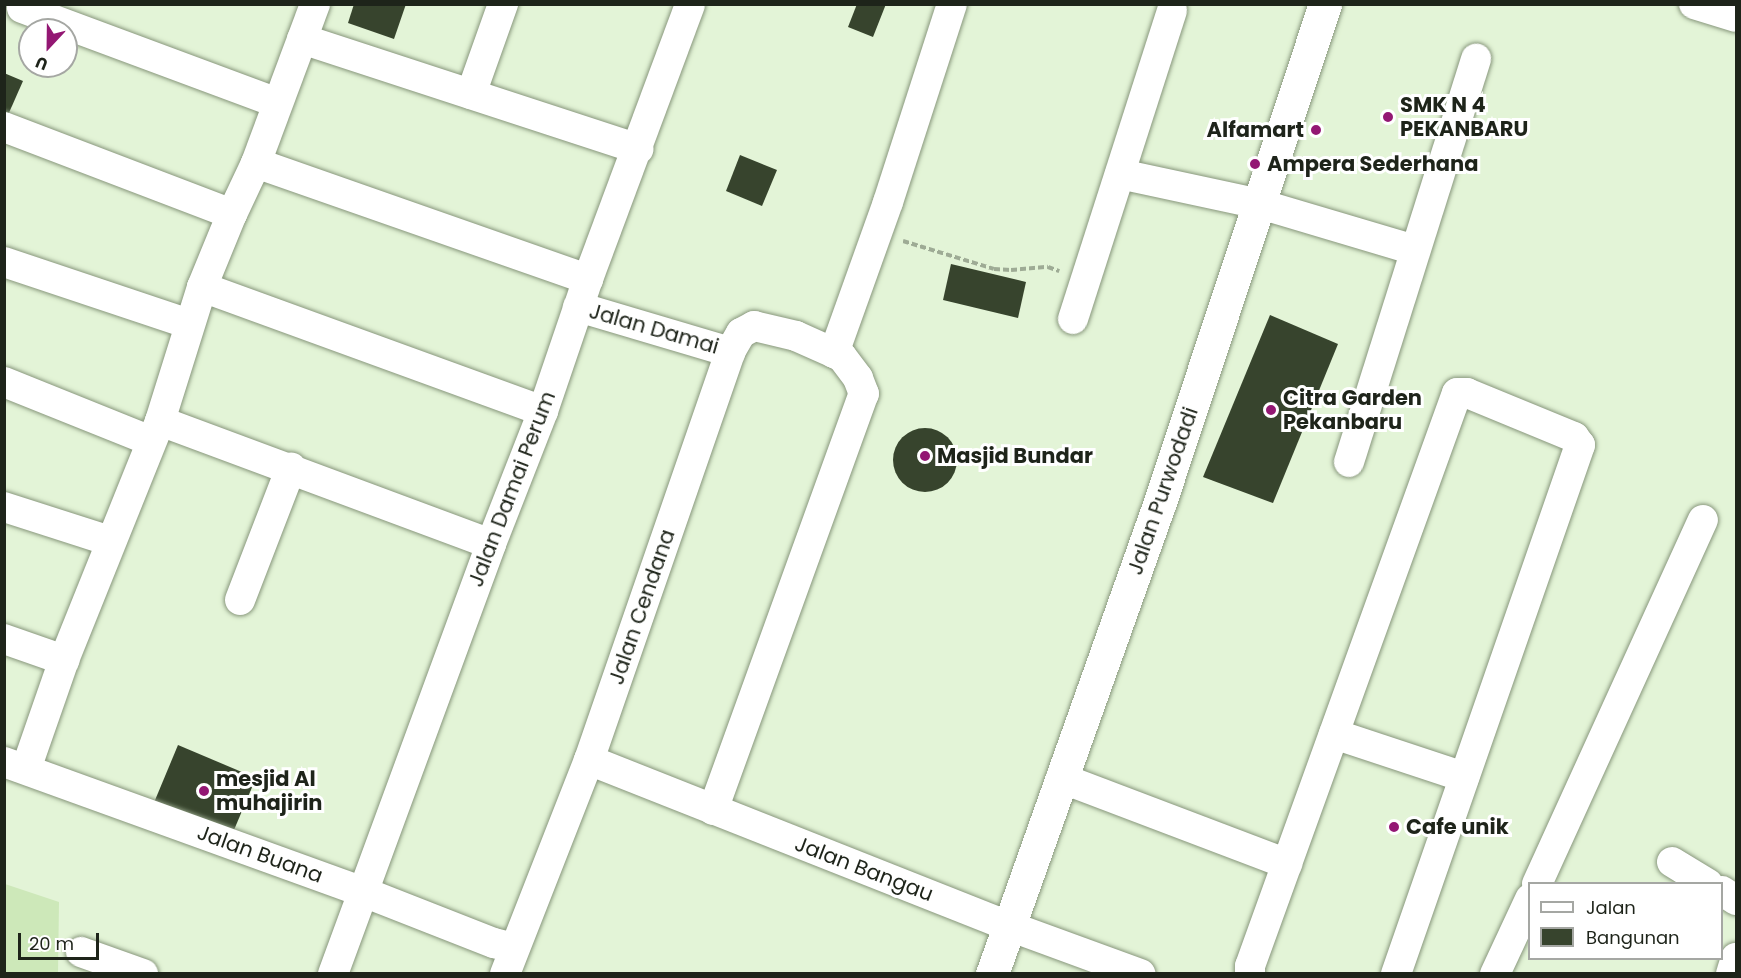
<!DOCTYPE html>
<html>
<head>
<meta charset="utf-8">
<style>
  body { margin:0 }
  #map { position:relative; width:1741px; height:978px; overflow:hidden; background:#e3f4d7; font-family:Poppins,sans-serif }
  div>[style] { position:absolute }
  .green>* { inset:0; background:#cde8b9 }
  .building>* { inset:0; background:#37442d }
  .round { border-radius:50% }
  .path>* { height:4px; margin-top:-2px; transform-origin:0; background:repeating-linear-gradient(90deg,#9eab95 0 6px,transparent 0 9px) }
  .roads { filter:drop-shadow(0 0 2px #88977c) drop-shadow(0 0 2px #88977c) }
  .minor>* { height:30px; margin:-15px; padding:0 15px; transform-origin:15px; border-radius:15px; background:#fff }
  .tertiary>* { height:33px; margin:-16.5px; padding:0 16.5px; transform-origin:16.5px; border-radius:16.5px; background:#fff }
  .dots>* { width:16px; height:16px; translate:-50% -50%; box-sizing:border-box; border:3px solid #fff; border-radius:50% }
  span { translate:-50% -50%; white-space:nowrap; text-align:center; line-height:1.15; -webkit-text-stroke:6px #fff; paint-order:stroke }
  .poi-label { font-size:21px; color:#1e241a; font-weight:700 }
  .left { translate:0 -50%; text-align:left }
  .right { translate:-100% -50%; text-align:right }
  .street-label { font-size:21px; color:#1e241a }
  .frame { position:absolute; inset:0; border:6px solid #1e241a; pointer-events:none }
  .legend { position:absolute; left:1528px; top:882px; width:195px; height:78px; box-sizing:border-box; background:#fff; border:2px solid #a5a7a3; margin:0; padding:8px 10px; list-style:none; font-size:18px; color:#1e241a }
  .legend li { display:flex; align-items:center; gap:12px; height:30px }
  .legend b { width:30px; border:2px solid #a5a7a3 }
  .north { position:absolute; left:18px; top:18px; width:60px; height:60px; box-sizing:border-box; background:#fff; border:2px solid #a5a7a3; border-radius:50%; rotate:202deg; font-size:16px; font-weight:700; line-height:24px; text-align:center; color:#1e241a }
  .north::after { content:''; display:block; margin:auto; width:21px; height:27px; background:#931773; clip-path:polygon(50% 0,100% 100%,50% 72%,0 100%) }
  .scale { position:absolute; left:18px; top:933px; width:81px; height:27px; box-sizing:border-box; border:3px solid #1e241a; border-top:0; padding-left:8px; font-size:18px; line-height:21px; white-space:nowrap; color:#1e241a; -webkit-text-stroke:4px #fff; paint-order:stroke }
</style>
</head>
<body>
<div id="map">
  <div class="green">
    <i style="clip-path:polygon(5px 884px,59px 902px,58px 973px,5px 973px)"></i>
  </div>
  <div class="building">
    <i style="clip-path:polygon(354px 4px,406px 4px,394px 39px,348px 23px)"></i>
    <i style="clip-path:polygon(857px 4px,886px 4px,873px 37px,848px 27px)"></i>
    <i style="clip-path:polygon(4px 73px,23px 81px,8px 115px,4px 114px)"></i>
    <i style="clip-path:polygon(740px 155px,777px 170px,762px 206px,726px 191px)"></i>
    <i style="clip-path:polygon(951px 264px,1026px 282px,1018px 318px,943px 300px)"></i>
    <i style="clip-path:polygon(1270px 315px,1338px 344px,1273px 503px,1203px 477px)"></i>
    <i class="round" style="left:893px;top:428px;width:64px;height:64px"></i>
    <i style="clip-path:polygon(178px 745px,256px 778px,231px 837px,153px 805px)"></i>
  </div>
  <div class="path">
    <i style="left:903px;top:241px;width:95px;rotate:17.1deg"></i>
    <i style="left:994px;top:269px;width:17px;rotate:3deg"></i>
    <i style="left:1011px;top:270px;width:37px;rotate:-5deg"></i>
    <i style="left:1048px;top:267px;width:12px;rotate:20deg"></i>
  </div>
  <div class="roads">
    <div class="minor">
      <i style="left:1694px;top:4px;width:44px;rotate:17.2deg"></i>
      <i style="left:22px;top:8px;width:272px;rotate:20.4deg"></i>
      <i style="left:302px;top:39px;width:354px;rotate:18.1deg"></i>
      <i style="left:471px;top:94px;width:96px;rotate:-70.4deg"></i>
      <i style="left:4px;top:127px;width:244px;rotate:20.9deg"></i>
      <i style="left:256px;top:163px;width:352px;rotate:19.3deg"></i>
      <i style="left:1120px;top:174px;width:143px;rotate:12.1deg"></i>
      <i style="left:1260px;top:204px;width:161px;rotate:16.6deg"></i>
      <i style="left:4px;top:262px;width:195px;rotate:18.5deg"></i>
      <i style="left:202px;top:287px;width:363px;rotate:20deg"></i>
      <i style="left:578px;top:307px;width:159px;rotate:16.5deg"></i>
      <i style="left:1073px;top:319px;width:324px;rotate:-72.2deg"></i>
      <i style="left:4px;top:382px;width:158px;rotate:21.9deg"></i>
      <i style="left:160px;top:421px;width:353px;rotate:20.4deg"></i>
      <i style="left:1349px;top:462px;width:423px;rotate:-72.5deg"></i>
      <i style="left:4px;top:507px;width:111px;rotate:17.8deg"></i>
      <i style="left:240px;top:600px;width:142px;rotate:-68.9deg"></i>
      <i style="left:4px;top:639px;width:64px;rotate:19.3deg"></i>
      <i style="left:1334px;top:734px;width:137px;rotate:18.3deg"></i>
      <i style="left:589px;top:760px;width:452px;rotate:21.6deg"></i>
      <i style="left:1009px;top:926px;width:140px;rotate:20.1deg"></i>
      <i style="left:4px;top:762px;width:380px;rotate:19.9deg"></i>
      <i style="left:361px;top:891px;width:143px;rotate:21.4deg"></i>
      <i style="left:494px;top:943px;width:21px;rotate:14deg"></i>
      <i style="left:26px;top:769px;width:115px;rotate:-70.8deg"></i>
      <i style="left:64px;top:660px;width:258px;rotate:-68.1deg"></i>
      <i style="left:160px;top:421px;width:140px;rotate:-72.6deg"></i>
      <i style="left:202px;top:287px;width:79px;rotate:-67.7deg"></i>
      <i style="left:232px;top:214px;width:56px;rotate:-64.8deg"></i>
      <i style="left:256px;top:163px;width:170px;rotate:-69.6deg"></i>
      <i style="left:1061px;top:778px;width:242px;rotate:20.8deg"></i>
      <i style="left:713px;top:810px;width:443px;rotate:-70.1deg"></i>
      <i style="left:864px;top:394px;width:17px;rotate:-111deg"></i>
      <i style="left:858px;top:378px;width:26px;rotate:-127deg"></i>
      <i style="left:842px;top:357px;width:9px;rotate:-153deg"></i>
      <i style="left:834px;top:353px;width:160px;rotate:-70.3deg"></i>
      <i style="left:888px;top:202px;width:208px;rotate:-72.1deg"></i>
      <i style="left:1672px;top:862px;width:42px;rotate:31.4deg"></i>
      <i style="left:1537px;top:884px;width:400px;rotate:-65.5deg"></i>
      <i style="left:1722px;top:891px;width:17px;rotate:33deg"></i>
      <i style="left:81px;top:952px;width:66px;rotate:19.5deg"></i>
      <i style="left:333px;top:974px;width:458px;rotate:-69.8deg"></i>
      <i style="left:491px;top:544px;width:143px;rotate:-68.6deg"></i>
      <i style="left:543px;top:411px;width:139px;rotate:-71.2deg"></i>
      <i style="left:588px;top:279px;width:293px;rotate:-69.6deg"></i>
      <i style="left:505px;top:974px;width:230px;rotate:-68.6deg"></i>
      <i style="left:589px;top:760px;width:432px;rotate:-70.9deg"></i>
      <i style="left:730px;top:352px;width:22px;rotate:-60deg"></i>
      <i style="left:741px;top:333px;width:15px;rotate:-28deg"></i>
      <i style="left:754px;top:326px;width:43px;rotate:13.4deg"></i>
      <i style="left:796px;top:336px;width:42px;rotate:24.1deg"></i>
      <i style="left:1250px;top:974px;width:8px;rotate:-90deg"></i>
      <i style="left:1250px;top:966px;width:609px;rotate:-70.14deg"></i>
      <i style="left:1457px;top:393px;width:10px"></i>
      <i style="left:1467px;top:393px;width:116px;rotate:22.4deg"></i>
      <i style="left:1574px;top:437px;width:10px;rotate:53deg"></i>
      <i style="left:1580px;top:445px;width:560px;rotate:109.18deg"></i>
      <i style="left:1495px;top:974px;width:83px;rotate:-65deg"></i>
      <i style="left:1731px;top:974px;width:17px;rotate:-73deg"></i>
    </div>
    <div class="tertiary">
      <i style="left:992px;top:974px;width:501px;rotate:-70.41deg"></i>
      <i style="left:1160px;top:502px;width:525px;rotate:-71.67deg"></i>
    </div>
  </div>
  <div class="dots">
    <i style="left:1388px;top:117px;background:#931773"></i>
    <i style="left:1316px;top:130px;background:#931773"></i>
    <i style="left:1255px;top:164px;background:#931773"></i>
    <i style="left:1271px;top:410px;background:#931773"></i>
    <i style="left:925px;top:456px;background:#931773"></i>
    <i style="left:204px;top:791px;background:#931773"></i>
    <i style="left:1394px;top:827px;background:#931773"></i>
  </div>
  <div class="poi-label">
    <span class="left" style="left:1400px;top:117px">SMK N 4<br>PEKANBARU</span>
    <span class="right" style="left:1304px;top:130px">Alfamart</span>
    <span class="left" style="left:1267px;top:164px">Ampera Sederhana</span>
    <span class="left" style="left:1283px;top:410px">Citra Garden<br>Pekanbaru</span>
    <span class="left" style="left:937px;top:456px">Masjid Bundar</span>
    <span class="left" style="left:216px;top:791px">mesjid Al<br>muhajirin</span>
    <span class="left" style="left:1406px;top:827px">Cafe unik</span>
  </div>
  <div class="street-label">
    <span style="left:654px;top:329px;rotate:16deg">Jalan Damai</span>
    <span style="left:512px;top:489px;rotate:-69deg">Jalan Damai Perum</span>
    <span style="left:1163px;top:491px;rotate:-71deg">Jalan Purwodadi</span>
    <span style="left:642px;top:607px;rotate:-71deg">Jalan Cendana</span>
    <span style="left:260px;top:854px;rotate:20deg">Jalan Buana</span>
    <span style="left:864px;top:869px;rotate:21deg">Jalan Bangau</span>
  </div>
  <div class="frame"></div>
  <ul class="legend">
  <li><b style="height:8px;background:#fff"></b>Jalan</li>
  <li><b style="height:16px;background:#37442d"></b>Bangunan</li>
  </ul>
  <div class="north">U</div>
  <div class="scale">20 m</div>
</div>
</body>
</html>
